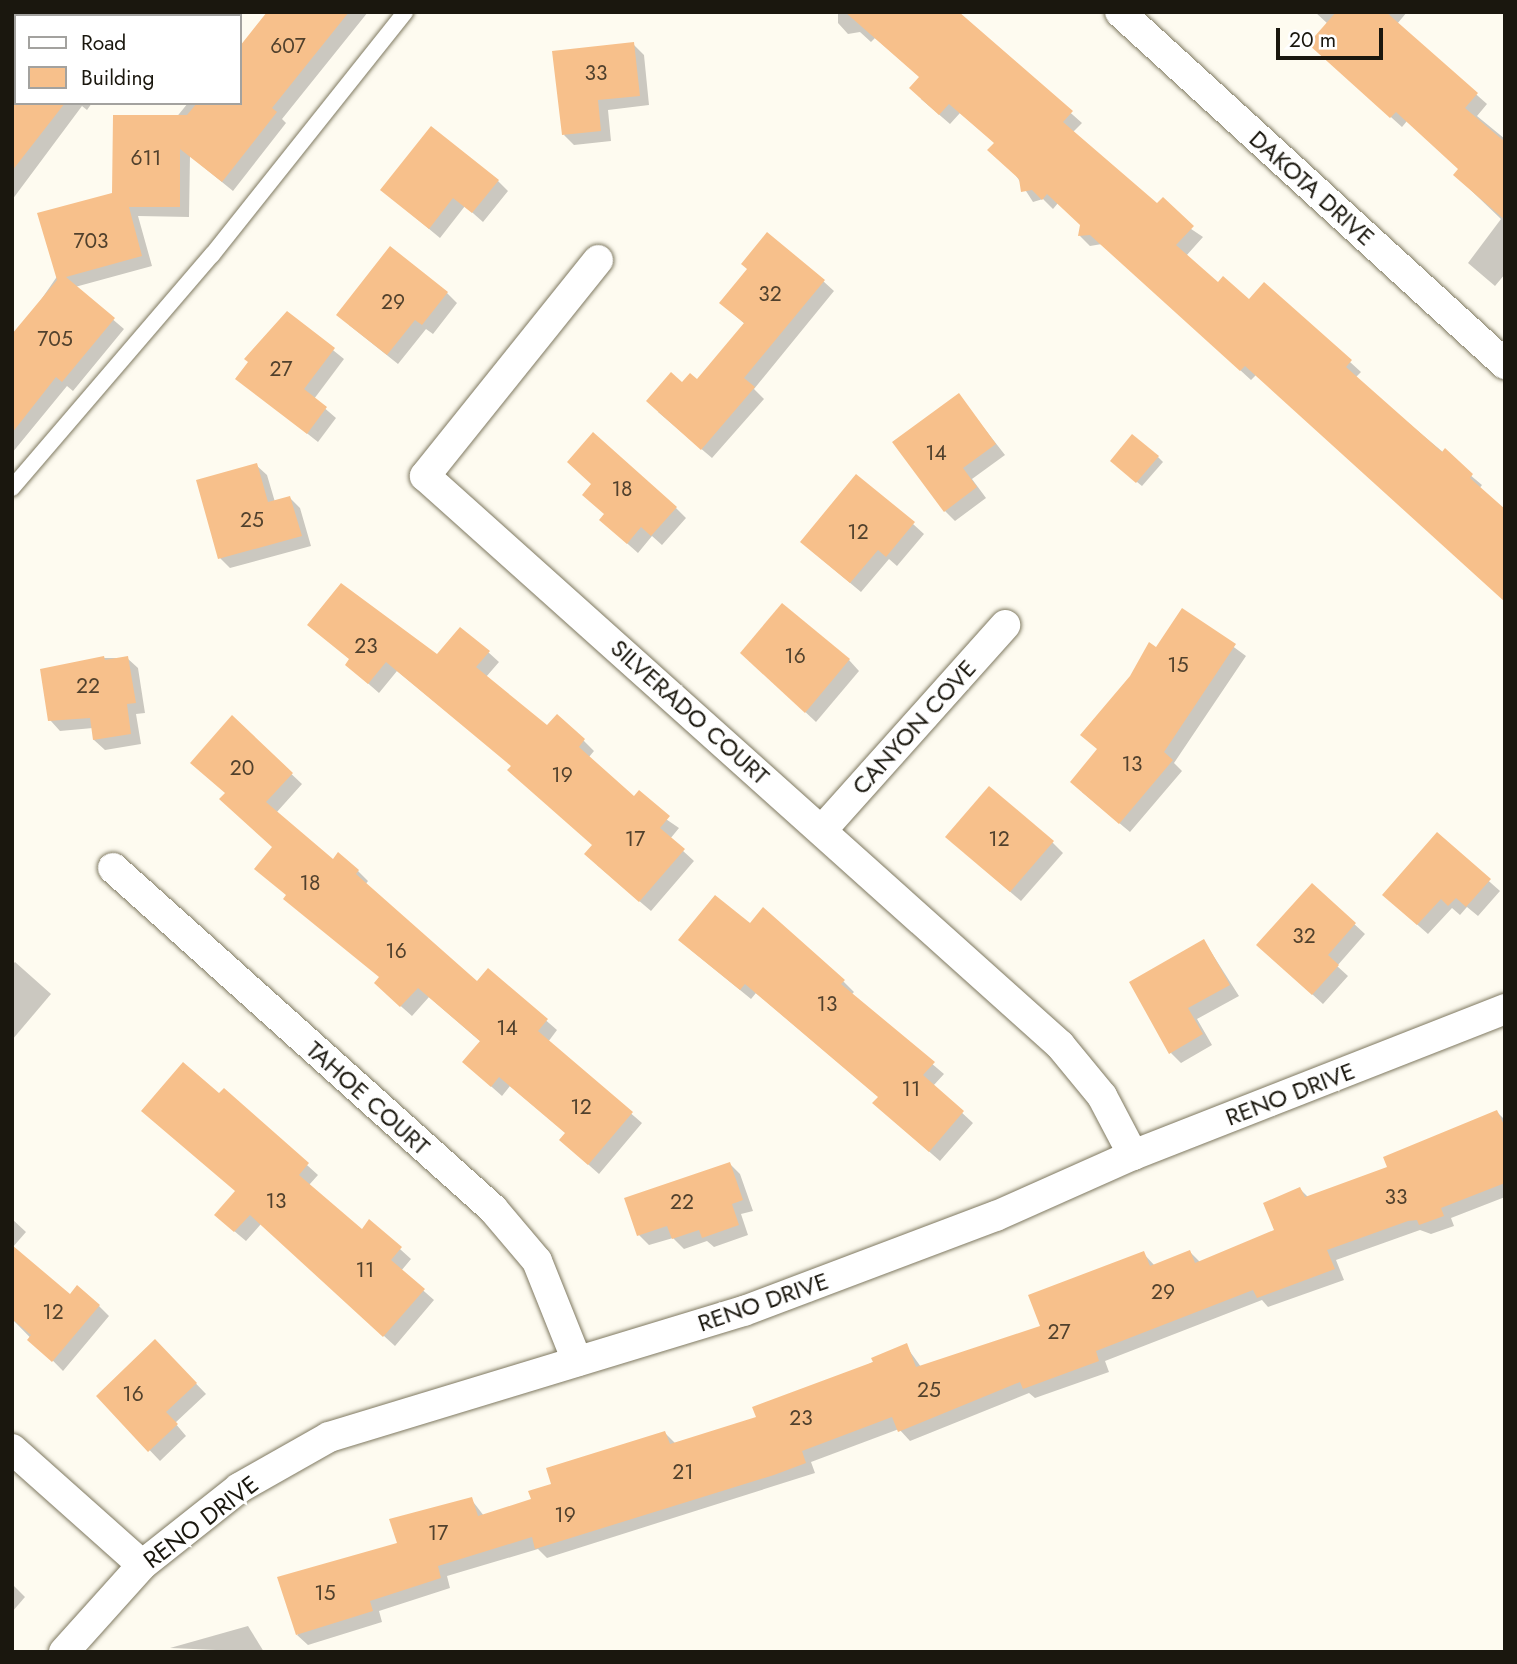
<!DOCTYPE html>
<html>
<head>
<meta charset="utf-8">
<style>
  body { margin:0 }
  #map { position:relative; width:1517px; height:1664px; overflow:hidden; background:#fefbf0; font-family:Jost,sans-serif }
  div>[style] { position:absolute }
  .shadow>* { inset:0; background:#0003 }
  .building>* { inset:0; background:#f7c08b }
  .roads { filter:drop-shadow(0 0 2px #7f7961) drop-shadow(0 0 2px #7f7961) }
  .service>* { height:16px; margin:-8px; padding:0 8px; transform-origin:8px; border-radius:8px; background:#fff }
  .minor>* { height:30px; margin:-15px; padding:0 15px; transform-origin:15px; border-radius:15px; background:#fff }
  span { translate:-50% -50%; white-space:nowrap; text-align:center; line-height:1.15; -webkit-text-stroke:5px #fff; paint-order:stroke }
  .number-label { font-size:21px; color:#51412d }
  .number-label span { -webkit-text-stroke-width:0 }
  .street-label { font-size:24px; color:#1a170e }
  .frame { position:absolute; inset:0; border:14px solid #1a170e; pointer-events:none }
  .legend { position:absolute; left:14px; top:14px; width:228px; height:91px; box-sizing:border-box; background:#fff; border:2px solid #a3a29f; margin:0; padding:9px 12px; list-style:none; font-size:21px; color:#1a170e }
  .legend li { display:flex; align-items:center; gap:14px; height:35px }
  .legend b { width:35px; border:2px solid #a3a29f }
  .scale { position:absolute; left:1276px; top:28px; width:107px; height:32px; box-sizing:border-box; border:4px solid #1a170e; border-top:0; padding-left:9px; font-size:21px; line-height:24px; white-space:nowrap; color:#1a170e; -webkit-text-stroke:5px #fff; paint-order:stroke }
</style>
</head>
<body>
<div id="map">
  <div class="shadow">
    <i style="clip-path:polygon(271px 12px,368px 12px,282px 119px,286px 123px,233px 191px,190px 156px,189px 217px,138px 216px,152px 266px,75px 287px,124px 329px,73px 391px,67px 386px,12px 453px,12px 342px,113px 195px,188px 103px,240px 103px,240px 52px)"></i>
    <i style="clip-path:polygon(838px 12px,957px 12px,1082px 123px,1072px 133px,1157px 206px,1203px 237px,1186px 256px,1218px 284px,1350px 362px,1361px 372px,1355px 378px,1482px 485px,1479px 489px,1256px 375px,1251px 380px,1102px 244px,1090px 246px,1080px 236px,1081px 225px,1058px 203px,1053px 209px,1043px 199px,1033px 202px,995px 143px,960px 113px,950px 124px,921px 99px,920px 77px,875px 38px,871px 42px,860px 32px,848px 34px,838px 23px)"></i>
    <i style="clip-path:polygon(1315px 12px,1407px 12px,1397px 24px,1487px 104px,1477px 116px,1505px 139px,1505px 274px,1495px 286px,1468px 263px,1501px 219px,1455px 175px,1460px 169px,1407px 121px,1402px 127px,1321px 54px,1328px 24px)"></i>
    <i style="clip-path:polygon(633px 44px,644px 55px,649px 105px,608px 110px,611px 141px,574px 145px,564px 135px)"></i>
    <i style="clip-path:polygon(17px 103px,92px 103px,87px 110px,82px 106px,12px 200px,12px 109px)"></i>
    <i style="clip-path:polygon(498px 181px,508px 191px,483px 222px,465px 206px,440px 238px,382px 190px)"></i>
    <i style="clip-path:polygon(823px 281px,834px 291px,754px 389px,764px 399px,712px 458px,658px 412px,682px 384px,697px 381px,745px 324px,721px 303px)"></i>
    <i style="clip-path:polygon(447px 293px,457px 303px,433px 334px,426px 329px,398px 364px,349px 325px)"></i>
    <i style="clip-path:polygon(287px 313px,344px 359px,314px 399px,336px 418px,318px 442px,237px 378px)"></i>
    <i style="clip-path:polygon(959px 396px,1005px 455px,972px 479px,986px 498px,955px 521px,945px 511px)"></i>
    <i style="clip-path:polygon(1158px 457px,1163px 462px,1142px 486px,1117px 466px)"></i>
    <i style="clip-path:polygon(256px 465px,267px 475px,275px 502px,290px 498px,300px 508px,311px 546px,230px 568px,220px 558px)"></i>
    <i style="clip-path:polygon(676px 508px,686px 518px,662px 545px,652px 536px,638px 553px,612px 530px,606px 515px)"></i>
    <i style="clip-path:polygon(913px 524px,924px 534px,897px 566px,889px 559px,861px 592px,813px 552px)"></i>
    <i style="clip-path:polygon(1183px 610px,1246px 656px,1174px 763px,1182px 771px,1130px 832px,1082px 792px,1157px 649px)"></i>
    <i style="clip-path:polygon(309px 625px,438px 656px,488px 652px,499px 662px,486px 677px,547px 727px,557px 716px,584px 741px,594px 751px,589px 757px,635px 798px,679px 828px,670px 839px,694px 861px,651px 911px,597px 865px,594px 845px,513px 766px,397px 671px,379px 693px,347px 665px,351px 660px)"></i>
    <i style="clip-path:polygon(104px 658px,127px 658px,138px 668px,145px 713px,136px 714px,141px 744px,105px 750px,94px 740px,93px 728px,60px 731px,50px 720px)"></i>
    <i style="clip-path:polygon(849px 660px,859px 671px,816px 722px,753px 663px)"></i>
    <i style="clip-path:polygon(232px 718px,302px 784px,276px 813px,333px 861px,358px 871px,368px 881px,365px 885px,477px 984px,488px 970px,557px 1030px,548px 1042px,642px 1123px,599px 1174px,572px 1150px,567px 1134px,510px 1086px,502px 1096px,475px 1072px,481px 1042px,429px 997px,412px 1016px,386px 993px,381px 978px,288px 896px,274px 847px,227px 794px)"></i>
    <i style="clip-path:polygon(1437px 835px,1500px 891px,1478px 916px,1467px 907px,1460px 915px,1452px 908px,1428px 934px,1395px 905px)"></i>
    <i style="clip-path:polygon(1052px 842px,1063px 853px,1021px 901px,958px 847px)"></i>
    <i style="clip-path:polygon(1312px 885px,1365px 934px,1337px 966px,1348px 976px,1323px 1004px,1269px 955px)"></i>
    <i style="clip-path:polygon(750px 926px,843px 981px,854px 992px,851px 995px,944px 1074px,933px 1086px,973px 1123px,940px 1161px,885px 1113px,879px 1097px,756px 993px,751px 999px,691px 950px)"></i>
    <i style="clip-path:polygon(1204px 941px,1239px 996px,1197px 1019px,1212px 1045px,1181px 1063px,1171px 1053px)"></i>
    <i style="clip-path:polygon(15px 962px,51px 994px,12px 1040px,12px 965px)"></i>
    <i style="clip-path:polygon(224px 1090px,318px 1175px,309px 1185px,362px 1231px,370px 1222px,411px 1259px,401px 1271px,434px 1300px,395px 1346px,261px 1224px,246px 1241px,227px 1225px,237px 1192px,220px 1096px)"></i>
    <i style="clip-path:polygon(1497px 1112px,1505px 1120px,1505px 1197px,1451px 1218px,1454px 1226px,1431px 1234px,1420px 1230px,1336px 1260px,1344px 1280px,1268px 1307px,1262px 1300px,1105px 1361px,1109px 1372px,1035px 1398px,1029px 1393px,910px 1441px,899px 1429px,811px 1462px,815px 1473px,547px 1558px,538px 1549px,447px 1576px,450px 1588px,379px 1611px,382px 1622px,308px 1645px,297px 1635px,399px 1544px,471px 1499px,484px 1516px,533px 1500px,553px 1486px,665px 1433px,675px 1443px,758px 1418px,906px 1346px,921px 1367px,1042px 1327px,1143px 1253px,1155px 1266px,1190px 1252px,1200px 1262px,1277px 1231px,1300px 1189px,1309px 1198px,1390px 1168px)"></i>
    <i style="clip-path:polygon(730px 1164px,740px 1174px,753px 1211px,741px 1214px,748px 1235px,714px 1247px,707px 1241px,684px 1249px,673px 1238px,649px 1245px,639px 1235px)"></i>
    <i style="clip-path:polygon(12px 1219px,26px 1232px,12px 1248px,70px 1296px,99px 1306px,109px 1316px,63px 1371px,12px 1319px)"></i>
    <i style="clip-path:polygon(155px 1341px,206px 1394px,175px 1423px,186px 1436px,160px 1461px,98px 1396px)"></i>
    <i style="clip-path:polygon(12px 1584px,25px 1597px,12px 1612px)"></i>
    <i style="clip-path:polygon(248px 1626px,264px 1652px,170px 1648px)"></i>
  </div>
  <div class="building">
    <i style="clip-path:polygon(267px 12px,349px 12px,272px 108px,277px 112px,222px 182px,180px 149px,180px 207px,129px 207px,142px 256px,66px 277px,115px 318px,62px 382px,56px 377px,12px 433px,12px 334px,57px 280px,37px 213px,112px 193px,113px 115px,187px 115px,197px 103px,240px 103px,240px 46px)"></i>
    <i style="clip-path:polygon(845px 12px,959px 12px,1073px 111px,1063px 122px,1157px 203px,1163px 197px,1194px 226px,1176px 245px,1218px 282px,1223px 276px,1249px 299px,1264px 282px,1352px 360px,1346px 367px,1442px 452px,1445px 448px,1473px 474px,1470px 478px,1505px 509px,1505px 602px,1245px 366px,1240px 371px,1090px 235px,1078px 236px,1080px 225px,1047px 194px,1042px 200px,1032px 190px,1021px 192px,1019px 179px,987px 150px,994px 143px,949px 104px,939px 115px,909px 88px,919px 77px)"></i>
    <i style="clip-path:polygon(1336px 12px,1386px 12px,1478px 93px,1465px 108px,1505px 142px,1505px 220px,1453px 175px,1458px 169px,1396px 112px,1390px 118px,1308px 44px)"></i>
    <i style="clip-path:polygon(634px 42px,640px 96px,598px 100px,601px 131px,562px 135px,552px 51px)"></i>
    <i style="clip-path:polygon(12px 103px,65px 103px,12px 171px)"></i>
    <i style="clip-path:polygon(431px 126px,499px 180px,472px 213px,453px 198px,429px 229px,380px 190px)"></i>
    <i style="clip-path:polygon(767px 232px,825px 280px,744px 378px,755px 387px,701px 450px,646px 401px,671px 372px,682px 382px,690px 373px,697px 379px,744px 323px,719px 303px,747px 269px,741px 264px)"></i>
    <i style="clip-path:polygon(390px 246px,448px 292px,422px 325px,415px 320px,387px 355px,336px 315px)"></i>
    <i style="clip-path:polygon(287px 311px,335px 348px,304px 389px,327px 407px,307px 434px,235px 379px,248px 362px,244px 359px)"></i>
    <i style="clip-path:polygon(959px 393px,996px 444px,963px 468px,977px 487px,944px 512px,892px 442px)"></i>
    <i style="clip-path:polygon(593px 432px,677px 507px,651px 536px,641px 527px,627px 544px,599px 520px,604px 514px,582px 495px,591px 484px,567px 462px)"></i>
    <i style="clip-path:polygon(1132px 434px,1159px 456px,1136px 483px,1110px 461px)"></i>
    <i style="clip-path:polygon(257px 463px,268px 502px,290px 496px,302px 536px,218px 559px,196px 480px)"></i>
    <i style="clip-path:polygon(856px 474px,915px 522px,886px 557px,878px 550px,850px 583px,800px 542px)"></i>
    <i style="clip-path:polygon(341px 583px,437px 654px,460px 627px,490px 651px,476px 667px,547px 725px,557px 714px,585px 739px,579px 747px,634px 796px,639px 790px,670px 816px,660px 828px,685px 849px,639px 902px,584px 854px,592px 845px,507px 770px,511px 766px,386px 662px,368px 684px,345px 665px,349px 659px,307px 625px)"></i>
    <i style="clip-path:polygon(782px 603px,850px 659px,805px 713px,740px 653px)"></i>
    <i style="clip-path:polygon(1182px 608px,1236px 644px,1164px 752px,1173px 760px,1119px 824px,1070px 782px,1097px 749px,1080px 735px,1130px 676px,1149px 642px,1156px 647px)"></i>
    <i style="clip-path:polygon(104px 656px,105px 660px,128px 656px,136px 703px,127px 704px,131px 734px,93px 740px,90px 718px,48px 721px,40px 669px)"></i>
    <i style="clip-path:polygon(232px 715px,293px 773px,266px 802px,333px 859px,338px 852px,359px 870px,356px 874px,477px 981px,488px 968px,548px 1019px,538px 1031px,633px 1112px,588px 1165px,559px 1140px,565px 1133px,499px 1077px,491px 1087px,462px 1062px,480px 1041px,418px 988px,400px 1007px,374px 983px,379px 977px,283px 899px,286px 895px,254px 869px,272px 847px,219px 799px,225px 793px,190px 763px)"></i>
    <i style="clip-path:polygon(989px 786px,1054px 841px,1010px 892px,945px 837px)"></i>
    <i style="clip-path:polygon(1437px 832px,1491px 879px,1466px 907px,1456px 898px,1448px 906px,1441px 899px,1417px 925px,1382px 895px)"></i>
    <i style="clip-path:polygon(1312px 883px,1356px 923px,1328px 955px,1339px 965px,1312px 995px,1256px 945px)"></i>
    <i style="clip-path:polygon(715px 895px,750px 923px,763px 907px,845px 980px,841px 984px,935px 1062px,923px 1075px,964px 1111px,929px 1152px,872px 1103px,878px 1097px,745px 984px,740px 990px,678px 940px)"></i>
    <i style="clip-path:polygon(1204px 939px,1230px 985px,1188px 1008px,1203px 1034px,1169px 1054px,1129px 982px)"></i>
    <i style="clip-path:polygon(183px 1062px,219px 1093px,224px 1088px,309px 1163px,299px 1175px,362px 1229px,369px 1219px,402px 1247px,391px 1260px,425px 1289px,383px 1337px,250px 1215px,234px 1232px,214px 1215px,235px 1191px,141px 1111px)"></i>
    <i style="clip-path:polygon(1497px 1110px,1505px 1127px,1505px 1183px,1441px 1208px,1444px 1216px,1419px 1225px,1417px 1220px,1408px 1221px,1327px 1250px,1335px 1269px,1257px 1298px,1253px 1290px,1096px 1351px,1099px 1361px,1023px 1389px,1020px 1382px,898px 1432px,892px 1417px,802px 1451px,806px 1463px,774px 1475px,535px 1549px,532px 1537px,438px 1566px,441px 1578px,370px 1601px,373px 1611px,296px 1635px,277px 1577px,397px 1543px,389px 1519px,472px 1497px,478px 1516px,531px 1499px,528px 1491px,551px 1484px,546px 1468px,665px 1431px,670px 1444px,756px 1417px,752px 1407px,873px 1362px,871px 1358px,907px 1343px,916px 1367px,1040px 1326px,1028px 1295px,1144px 1251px,1150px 1266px,1190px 1250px,1195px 1263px,1274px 1230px,1263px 1203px,1300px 1187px,1305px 1197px,1387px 1167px,1383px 1157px)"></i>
    <i style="clip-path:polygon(730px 1162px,743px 1200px,732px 1204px,739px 1225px,702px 1238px,699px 1230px,672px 1239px,667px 1226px,637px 1236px,624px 1198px)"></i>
    <i style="clip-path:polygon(12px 1245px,70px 1294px,77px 1285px,100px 1305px,52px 1362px,27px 1340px,31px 1335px,12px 1319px)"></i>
    <i style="clip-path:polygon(155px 1339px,197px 1383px,166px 1412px,178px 1424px,148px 1452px,96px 1396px)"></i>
  </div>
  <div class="roads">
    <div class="service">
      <i style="left:12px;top:488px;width:307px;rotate:-49.4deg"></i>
      <i style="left:212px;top:255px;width:310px;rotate:-51.5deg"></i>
    </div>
    <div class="minor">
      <i style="left:1120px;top:12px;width:522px;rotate:42.44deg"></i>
      <i style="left:598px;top:260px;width:277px;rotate:128.7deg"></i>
      <i style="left:425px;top:476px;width:853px;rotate:41.86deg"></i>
      <i style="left:1060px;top:1045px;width:66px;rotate:50.5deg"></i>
      <i style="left:1102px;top:1096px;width:67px;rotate:62.3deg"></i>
      <i style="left:822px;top:830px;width:275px;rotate:-48.2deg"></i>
      <i style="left:113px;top:868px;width:511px;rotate:41.9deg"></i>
      <i style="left:493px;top:1209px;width:68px;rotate:49.8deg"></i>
      <i style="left:537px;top:1261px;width:108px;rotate:68.2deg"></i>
      <i style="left:12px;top:1449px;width:174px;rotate:41.7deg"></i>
      <i style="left:64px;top:1652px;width:117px;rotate:-48.1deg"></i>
      <i style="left:142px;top:1565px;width:124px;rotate:-38.4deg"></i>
      <i style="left:239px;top:1488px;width:103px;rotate:-29.5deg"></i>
      <i style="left:329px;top:1437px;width:434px;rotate:-16.9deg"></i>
      <i style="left:744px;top:1311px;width:269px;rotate:-20.7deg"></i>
      <i style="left:996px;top:1216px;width:150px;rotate:-24deg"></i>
      <i style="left:1133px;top:1155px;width:400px;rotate:-21.4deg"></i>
    </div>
  </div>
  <div class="number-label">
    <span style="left:288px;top:46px">607</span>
    <span style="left:596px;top:73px">33</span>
    <span style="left:146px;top:158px">611</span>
    <span style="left:91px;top:241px">703</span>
    <span style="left:770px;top:294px">32</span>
    <span style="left:393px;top:302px">29</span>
    <span style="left:55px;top:339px">705</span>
    <span style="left:281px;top:369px">27</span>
    <span style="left:936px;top:453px">14</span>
    <span style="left:622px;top:489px">18</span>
    <span style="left:252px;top:520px">25</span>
    <span style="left:858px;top:532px">12</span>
    <span style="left:366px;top:646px">23</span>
    <span style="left:795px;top:656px">16</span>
    <span style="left:1178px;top:665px">15</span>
    <span style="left:88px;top:686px">22</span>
    <span style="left:1132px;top:764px">13</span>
    <span style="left:242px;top:768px">20</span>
    <span style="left:562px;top:775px">19</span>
    <span style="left:635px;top:839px">17</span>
    <span style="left:999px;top:839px">12</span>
    <span style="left:310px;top:883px">18</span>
    <span style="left:1304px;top:936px">32</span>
    <span style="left:396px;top:951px">16</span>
    <span style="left:827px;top:1004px">13</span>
    <span style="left:507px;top:1028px">14</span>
    <span style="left:911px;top:1089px">11</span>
    <span style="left:581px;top:1107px">12</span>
    <span style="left:1396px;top:1197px">33</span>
    <span style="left:276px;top:1201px">13</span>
    <span style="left:682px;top:1202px">22</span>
    <span style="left:365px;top:1270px">11</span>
    <span style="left:1163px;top:1292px">29</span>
    <span style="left:53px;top:1312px">12</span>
    <span style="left:1059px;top:1332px">27</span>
    <span style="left:929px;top:1390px">25</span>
    <span style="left:133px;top:1394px">16</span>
    <span style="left:801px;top:1418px">23</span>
    <span style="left:683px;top:1472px">21</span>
    <span style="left:565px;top:1515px">19</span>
    <span style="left:438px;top:1533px">17</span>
    <span style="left:325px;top:1593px">15</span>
  </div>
  <div class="street-label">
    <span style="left:1312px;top:188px;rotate:42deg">DAKOTA DRIVE</span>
    <span style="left:690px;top:712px;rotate:42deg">SILVERADO COURT</span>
    <span style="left:914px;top:727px;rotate:-48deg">CANYON COVE</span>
    <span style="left:1290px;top:1094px;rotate:-21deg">RENO DRIVE</span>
    <span style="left:368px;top:1098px;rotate:42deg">TAHOE COURT</span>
    <span style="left:763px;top:1302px;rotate:-19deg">RENO DRIVE</span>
    <span style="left:201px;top:1522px;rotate:-37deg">RENO DRIVE</span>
  </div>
  <div class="frame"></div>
  <ul class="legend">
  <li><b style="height:9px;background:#fff"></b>Road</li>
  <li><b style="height:19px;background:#f7c08b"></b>Building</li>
  </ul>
  <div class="scale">20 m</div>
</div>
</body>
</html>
